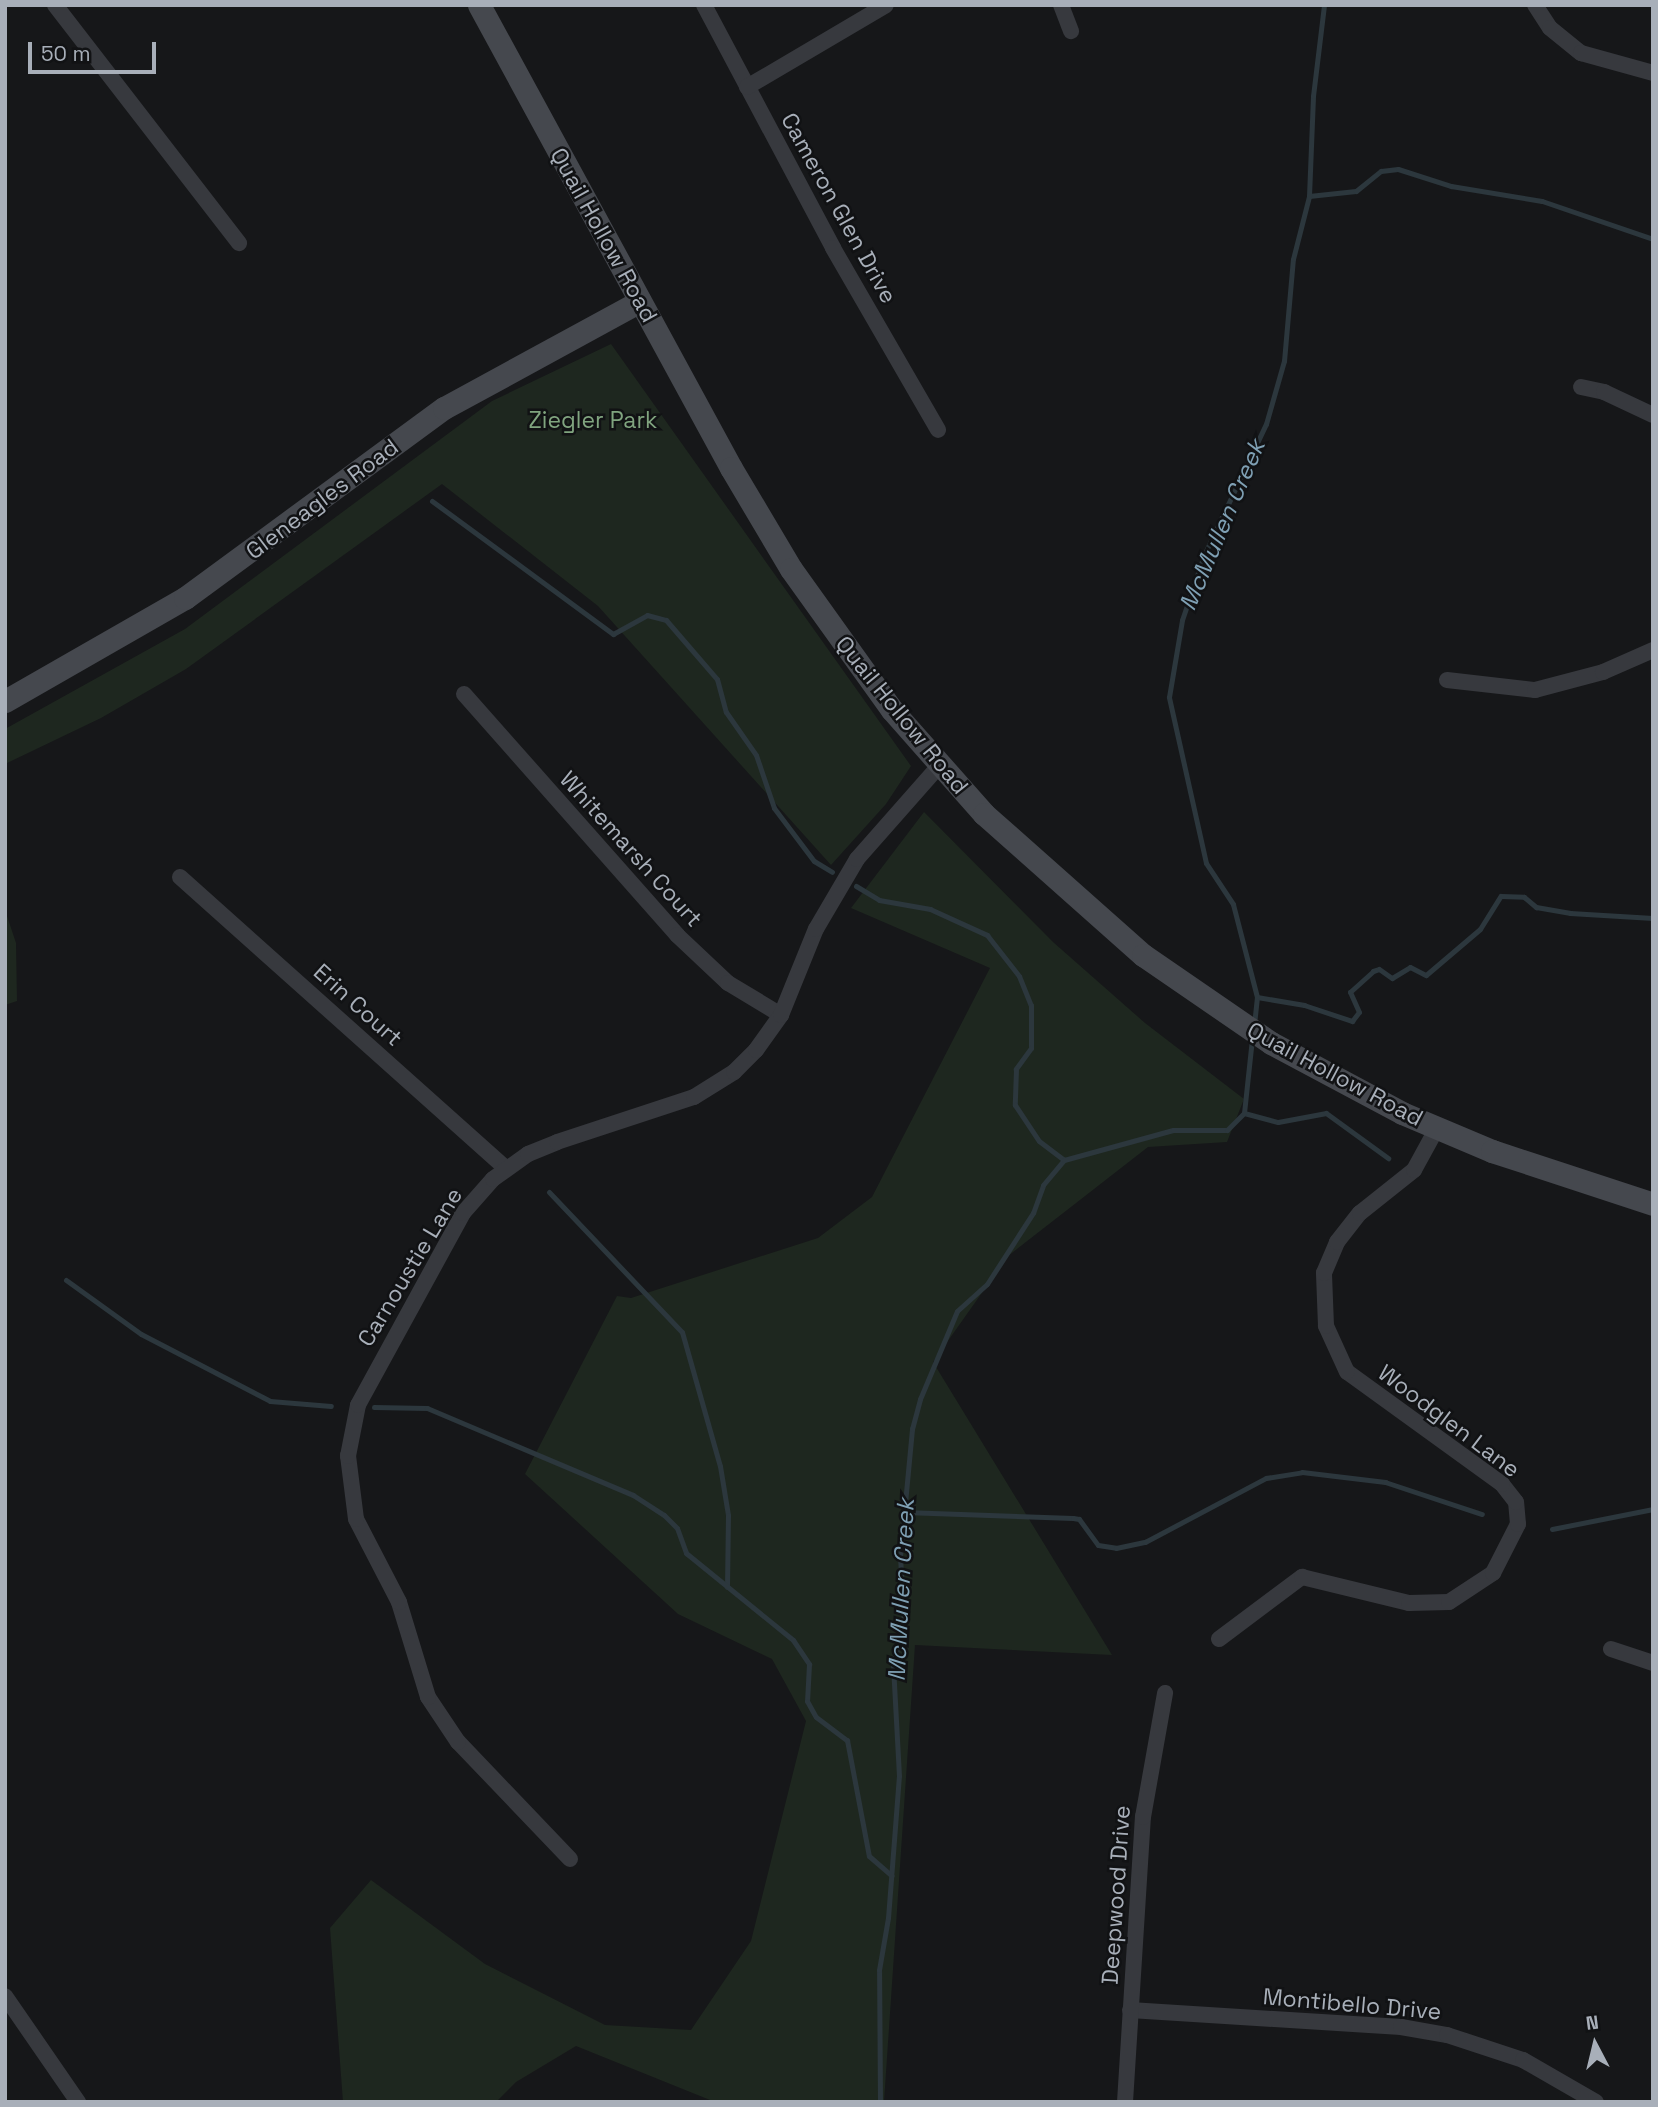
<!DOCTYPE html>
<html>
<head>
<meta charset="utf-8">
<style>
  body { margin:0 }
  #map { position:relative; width:1658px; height:2107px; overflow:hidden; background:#161719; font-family:"Space Grotesk",sans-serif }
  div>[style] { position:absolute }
  .green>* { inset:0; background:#1e271f }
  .stream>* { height:5px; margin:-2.5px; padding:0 2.5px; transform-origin:2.5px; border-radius:2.5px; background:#2c373d }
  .street>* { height:16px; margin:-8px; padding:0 8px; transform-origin:8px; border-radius:8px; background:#37393e }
  .secondary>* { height:23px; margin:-11.5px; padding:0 11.5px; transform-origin:11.5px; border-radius:11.5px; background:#45484e }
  span { translate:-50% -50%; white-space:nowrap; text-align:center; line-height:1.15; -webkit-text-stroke:5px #111214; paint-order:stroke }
  .street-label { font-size:23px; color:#a8afb9 }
  .park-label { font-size:23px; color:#80a47f }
  .water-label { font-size:24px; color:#7fa0b4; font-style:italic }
  .frame { position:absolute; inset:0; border:7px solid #a8afb9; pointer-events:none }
  .north { position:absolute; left:1560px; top:2009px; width:70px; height:70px; -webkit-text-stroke:5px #111214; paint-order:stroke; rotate:353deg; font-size:19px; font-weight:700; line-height:28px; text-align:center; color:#a8afb9 }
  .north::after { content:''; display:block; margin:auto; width:24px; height:32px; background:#a8afb9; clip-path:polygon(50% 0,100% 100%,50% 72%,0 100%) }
  .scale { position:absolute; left:28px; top:42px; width:128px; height:32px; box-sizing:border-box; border:4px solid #a8afb9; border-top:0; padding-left:9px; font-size:21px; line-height:24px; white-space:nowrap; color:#a8afb9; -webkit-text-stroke:5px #111214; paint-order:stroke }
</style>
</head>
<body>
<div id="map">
  <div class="green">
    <i style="clip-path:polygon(611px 344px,911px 766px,886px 804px,831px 865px,598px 606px,442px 484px,186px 669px,101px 718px,5px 764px,5px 729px,185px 629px,492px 401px)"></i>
    <i style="clip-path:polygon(924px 812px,1053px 942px,1145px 1023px,1244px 1099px,1227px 1142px,1148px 1147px,1008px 1256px,933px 1362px,1112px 1655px,915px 1645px,884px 2102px,715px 2102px,576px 2046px,516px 2082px,496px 2102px,343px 2102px,330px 1928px,371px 1880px,485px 1964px,605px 2025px,691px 2030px,751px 1941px,806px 1721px,772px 1659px,678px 1614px,525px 1474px,617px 1296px,631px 1298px,818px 1238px,872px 1197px,990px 968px,851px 908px)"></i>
    <i style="clip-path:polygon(5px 910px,16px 943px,17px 1001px,5px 1005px)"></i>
  </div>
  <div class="stream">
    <i style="left:1309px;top:196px;width:47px;rotate:-6.1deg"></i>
    <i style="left:1356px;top:191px;width:32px;rotate:-39deg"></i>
    <i style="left:1381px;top:171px;width:17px;rotate:-7deg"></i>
    <i style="left:1398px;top:169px;width:56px;rotate:17.8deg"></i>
    <i style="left:1451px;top:186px;width:92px;rotate:9.4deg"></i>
    <i style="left:1542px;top:201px;width:117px;rotate:18.9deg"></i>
    <i style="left:432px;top:501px;width:225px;rotate:36.3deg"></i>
    <i style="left:613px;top:634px;width:39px;rotate:-29deg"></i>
    <i style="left:647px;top:615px;width:20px;rotate:15deg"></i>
    <i style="left:666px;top:620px;width:78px;rotate:49.2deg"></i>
    <i style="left:717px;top:679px;width:34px;rotate:75deg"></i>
    <i style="left:726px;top:712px;width:52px;rotate:55.1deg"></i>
    <i style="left:756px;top:755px;width:56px;rotate:71.2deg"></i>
    <i style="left:774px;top:808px;width:66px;rotate:53deg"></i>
    <i style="left:814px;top:861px;width:21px;rotate:31deg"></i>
    <i style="left:856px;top:886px;width:27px;rotate:31deg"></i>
    <i style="left:879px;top:900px;width:52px;rotate:10deg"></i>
    <i style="left:930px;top:909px;width:63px;rotate:24.5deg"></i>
    <i style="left:987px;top:935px;width:52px;rotate:52deg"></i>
    <i style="left:1019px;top:976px;width:31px;rotate:68deg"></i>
    <i style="left:1031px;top:1005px;width:43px;rotate:90deg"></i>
    <i style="left:1031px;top:1048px;width:26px;rotate:126deg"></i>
    <i style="left:1016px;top:1069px;width:36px;rotate:92deg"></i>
    <i style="left:1015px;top:1105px;width:43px;rotate:56.3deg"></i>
    <i style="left:1039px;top:1141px;width:31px;rotate:37deg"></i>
    <i style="left:1257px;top:997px;width:48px;rotate:9.7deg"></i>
    <i style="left:1304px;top:1005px;width:51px;rotate:18.4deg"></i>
    <i style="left:1352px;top:1021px;width:11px;rotate:-52deg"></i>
    <i style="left:1359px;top:1012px;width:22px;rotate:-114deg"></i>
    <i style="left:1350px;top:992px;width:31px;rotate:-42deg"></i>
    <i style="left:1373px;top:971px;width:6px;rotate:-18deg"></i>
    <i style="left:1379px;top:969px;width:16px;rotate:35deg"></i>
    <i style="left:1392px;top:978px;width:21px;rotate:-31deg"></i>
    <i style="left:1410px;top:967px;width:18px;rotate:27deg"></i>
    <i style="left:1426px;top:975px;width:71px;rotate:-40.4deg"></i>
    <i style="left:1480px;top:929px;width:39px;rotate:-58deg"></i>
    <i style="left:1501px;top:896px;width:23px;rotate:2deg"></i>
    <i style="left:1524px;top:897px;width:16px;rotate:40deg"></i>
    <i style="left:1536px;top:907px;width:35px;rotate:10deg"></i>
    <i style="left:1570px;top:913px;width:83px;rotate:3.4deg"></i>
    <i style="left:1254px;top:1025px;width:28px;rotate:-84deg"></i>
    <i style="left:1257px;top:997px;width:96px;rotate:-104.5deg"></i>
    <i style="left:1233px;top:904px;width:49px;rotate:-123.4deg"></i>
    <i style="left:1206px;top:863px;width:170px;rotate:-102.6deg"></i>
    <i style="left:1169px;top:697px;width:78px;rotate:-80.4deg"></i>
    <i style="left:1182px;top:620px;width:69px;rotate:-71.3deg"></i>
    <i style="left:1204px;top:555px;width:145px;rotate:-64.7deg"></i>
    <i style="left:1266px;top:424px;width:66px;rotate:-74.1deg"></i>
    <i style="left:1284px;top:361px;width:102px;rotate:-85deg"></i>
    <i style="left:1293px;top:259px;width:65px;rotate:-75.7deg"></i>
    <i style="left:1309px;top:196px;width:100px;rotate:-87.7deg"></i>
    <i style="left:1313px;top:96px;width:92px;rotate:-83.1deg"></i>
    <i style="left:1244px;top:1113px;width:35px;rotate:15deg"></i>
    <i style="left:1278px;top:1122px;width:49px;rotate:-10.6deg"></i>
    <i style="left:1326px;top:1113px;width:77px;rotate:36deg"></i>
    <i style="left:549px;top:1192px;width:193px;rotate:46.5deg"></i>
    <i style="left:682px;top:1332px;width:139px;rotate:74.2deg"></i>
    <i style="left:720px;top:1466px;width:50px;rotate:80.7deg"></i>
    <i style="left:728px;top:1515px;width:72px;rotate:90.8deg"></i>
    <i style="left:66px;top:1280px;width:92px;rotate:35.8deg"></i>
    <i style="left:141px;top:1334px;width:145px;rotate:27.4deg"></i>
    <i style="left:270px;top:1401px;width:61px;rotate:4.7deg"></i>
    <i style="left:374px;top:1407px;width:53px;rotate:1.1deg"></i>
    <i style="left:427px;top:1408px;width:224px;rotate:22.9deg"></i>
    <i style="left:633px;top:1495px;width:37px;rotate:33deg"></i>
    <i style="left:664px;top:1515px;width:18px;rotate:45deg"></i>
    <i style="left:677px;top:1528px;width:27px;rotate:70deg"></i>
    <i style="left:686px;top:1553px;width:138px;rotate:39.1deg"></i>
    <i style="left:793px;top:1640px;width:29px;rotate:56deg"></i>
    <i style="left:809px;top:1664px;width:37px;rotate:93deg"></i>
    <i style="left:807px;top:1701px;width:18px;rotate:61deg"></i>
    <i style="left:816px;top:1717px;width:39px;rotate:37deg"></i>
    <i style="left:847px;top:1740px;width:118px;rotate:79.3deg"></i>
    <i style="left:869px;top:1856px;width:30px;rotate:41deg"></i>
    <i style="left:904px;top:1512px;width:169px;rotate:2deg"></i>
    <i style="left:1073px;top:1518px;width:6px;rotate:9deg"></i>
    <i style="left:1079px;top:1519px;width:32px;rotate:54deg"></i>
    <i style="left:1098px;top:1545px;width:18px;rotate:9deg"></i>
    <i style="left:1116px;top:1548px;width:30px;rotate:-12deg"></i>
    <i style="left:1145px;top:1542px;width:137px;rotate:-27.9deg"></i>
    <i style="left:1266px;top:1478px;width:36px;rotate:-9deg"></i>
    <i style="left:1302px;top:1472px;width:84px;rotate:6.9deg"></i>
    <i style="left:1385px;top:1482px;width:102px;rotate:18.3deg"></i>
    <i style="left:1552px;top:1529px;width:103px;rotate:-11.2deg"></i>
    <i style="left:880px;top:2102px;width:132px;rotate:-90.4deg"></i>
    <i style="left:879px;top:1970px;width:53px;rotate:-80.2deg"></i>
    <i style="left:888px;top:1918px;width:142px;rotate:-85.6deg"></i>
    <i style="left:899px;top:1776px;width:112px;rotate:-93.1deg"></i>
    <i style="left:893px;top:1664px;width:43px;rotate:-75.3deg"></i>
    <i style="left:904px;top:1622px;width:66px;rotate:-93.5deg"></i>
    <i style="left:900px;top:1556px;width:128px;rotate:-84.6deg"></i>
    <i style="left:912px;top:1429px;width:31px;rotate:-75deg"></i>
    <i style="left:920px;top:1399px;width:95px;rotate:-67.2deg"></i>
    <i style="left:957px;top:1311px;width:40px;rotate:-42deg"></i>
    <i style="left:987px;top:1284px;width:85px;rotate:-57.1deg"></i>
    <i style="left:1033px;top:1213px;width:30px;rotate:-70deg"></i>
    <i style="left:1043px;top:1185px;width:33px;rotate:-50deg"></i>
    <i style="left:1064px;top:1160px;width:113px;rotate:-15.4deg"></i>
    <i style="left:1173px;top:1130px;width:54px"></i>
    <i style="left:1227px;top:1130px;width:24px;rotate:-45deg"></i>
    <i style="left:1244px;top:1113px;width:75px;rotate:-83.9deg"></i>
  </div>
  <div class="street">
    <i style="left:55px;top:5px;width:301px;rotate:52.3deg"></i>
    <i style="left:704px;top:5px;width:275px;rotate:62deg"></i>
    <i style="left:833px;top:248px;width:210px;rotate:60deg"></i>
    <i style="left:1061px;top:5px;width:28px;rotate:69deg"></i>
    <i style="left:1535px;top:5px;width:27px;rotate:57deg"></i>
    <i style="left:1550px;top:28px;width:40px;rotate:39deg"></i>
    <i style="left:1581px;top:53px;width:75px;rotate:15.5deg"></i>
    <i style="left:747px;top:87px;width:161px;rotate:-30.5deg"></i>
    <i style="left:1581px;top:387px;width:24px;rotate:12deg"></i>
    <i style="left:1604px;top:392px;width:54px;rotate:25.1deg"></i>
    <i style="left:1447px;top:680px;width:89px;rotate:6.5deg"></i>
    <i style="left:1535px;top:690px;width:70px;rotate:-14.8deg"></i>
    <i style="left:1603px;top:672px;width:55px;rotate:-23.7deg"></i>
    <i style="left:464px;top:694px;width:322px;rotate:48.5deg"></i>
    <i style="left:677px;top:935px;width:70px;rotate:43.3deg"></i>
    <i style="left:728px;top:983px;width:62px;rotate:31.1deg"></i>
    <i style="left:180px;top:877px;width:437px;rotate:41.8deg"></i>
    <i style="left:1219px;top:1639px;width:104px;rotate:-36.8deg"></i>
    <i style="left:1302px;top:1577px;width:110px;rotate:13.7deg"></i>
    <i style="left:1409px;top:1603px;width:40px;rotate:-1.4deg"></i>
    <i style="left:1449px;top:1602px;width:53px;rotate:-33.4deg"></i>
    <i style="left:1493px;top:1573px;width:55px;rotate:-63deg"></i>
    <i style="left:1518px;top:1524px;width:22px;rotate:-95deg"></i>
    <i style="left:1516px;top:1502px;width:23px;rotate:-128deg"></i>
    <i style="left:1502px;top:1484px;width:191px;rotate:-144.1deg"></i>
    <i style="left:1347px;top:1372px;width:51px;rotate:-114.5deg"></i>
    <i style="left:1326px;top:1326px;width:53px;rotate:-92.2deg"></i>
    <i style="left:1324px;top:1273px;width:34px;rotate:-67deg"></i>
    <i style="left:1337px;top:1242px;width:37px;rotate:-52deg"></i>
    <i style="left:1360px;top:1213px;width:69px;rotate:-38.5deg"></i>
    <i style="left:1414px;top:1170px;width:48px;rotate:-61.3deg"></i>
    <i style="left:1611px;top:1649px;width:44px;rotate:18.4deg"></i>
    <i style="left:570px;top:1859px;width:162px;rotate:-133.7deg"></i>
    <i style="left:458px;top:1742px;width:54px;rotate:-123.7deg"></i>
    <i style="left:428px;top:1697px;width:99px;rotate:-107deg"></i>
    <i style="left:399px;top:1602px;width:93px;rotate:-117.4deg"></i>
    <i style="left:356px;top:1519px;width:64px;rotate:-97.2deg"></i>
    <i style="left:348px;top:1456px;width:52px;rotate:-78.9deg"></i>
    <i style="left:358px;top:1405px;width:219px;rotate:-61.3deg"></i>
    <i style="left:463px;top:1213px;width:45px;rotate:-48.6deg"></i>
    <i style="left:493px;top:1179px;width:43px;rotate:-35.5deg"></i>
    <i style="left:528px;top:1154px;width:31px;rotate:-22deg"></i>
    <i style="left:557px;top:1142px;width:144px;rotate:-18.2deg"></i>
    <i style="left:694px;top:1097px;width:47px;rotate:-32deg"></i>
    <i style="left:734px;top:1072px;width:31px;rotate:-45deg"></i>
    <i style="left:756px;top:1050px;width:43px;rotate:-54.5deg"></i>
    <i style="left:781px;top:1015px;width:93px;rotate:-67.9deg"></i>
    <i style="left:816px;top:929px;width:81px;rotate:-59.6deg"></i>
    <i style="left:857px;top:859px;width:123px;rotate:-48.6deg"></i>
    <i style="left:5px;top:1996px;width:129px;rotate:55.4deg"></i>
    <i style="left:1130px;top:2010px;width:272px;rotate:3.6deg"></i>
    <i style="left:1401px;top:2027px;width:47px;rotate:9.9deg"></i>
    <i style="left:1447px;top:2035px;width:80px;rotate:18.2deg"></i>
    <i style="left:1523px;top:2060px;width:84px;rotate:29.9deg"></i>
    <i style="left:1125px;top:2102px;width:286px;rotate:-86.4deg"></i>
    <i style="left:1143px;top:1817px;width:126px;rotate:-79.9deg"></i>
  </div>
  <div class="secondary">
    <i style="left:479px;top:5px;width:527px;rotate:61.44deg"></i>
    <i style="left:731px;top:468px;width:117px;rotate:59.3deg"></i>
    <i style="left:791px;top:569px;width:173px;rotate:54.4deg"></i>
    <i style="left:892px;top:710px;width:139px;rotate:48.5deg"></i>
    <i style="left:984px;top:814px;width:213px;rotate:41.6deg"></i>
    <i style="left:1143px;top:955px;width:155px;rotate:34.5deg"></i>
    <i style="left:1271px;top:1043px;width:149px;rotate:28.1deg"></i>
    <i style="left:1402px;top:1113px;width:98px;rotate:22.9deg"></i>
    <i style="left:1492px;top:1151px;width:169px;rotate:18.2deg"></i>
    <i style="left:5px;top:701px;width:207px;rotate:-29.8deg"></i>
    <i style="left:185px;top:598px;width:321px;rotate:-36.3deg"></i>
    <i style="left:444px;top:408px;width:223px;rotate:-28.6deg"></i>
  </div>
  <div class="street-label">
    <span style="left:839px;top:208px;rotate:61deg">Cameron Glen Drive</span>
    <span style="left:604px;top:235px;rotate:61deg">Quail Hollow Road</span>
    <span style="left:322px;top:499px;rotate:-37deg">Gleneagles Road</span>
    <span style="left:902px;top:715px;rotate:51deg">Quail Hollow Road</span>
    <span style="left:631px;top:849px;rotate:48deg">Whitemarsh Court</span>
    <span style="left:358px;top:1005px;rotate:42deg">Erin Court</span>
    <span style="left:1335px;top:1074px;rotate:28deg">Quail Hollow Road</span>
    <span style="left:410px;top:1267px;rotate:-59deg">Carnoustie Lane</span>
    <span style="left:1449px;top:1421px;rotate:37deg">Woodglen Lane</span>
    <span style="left:1116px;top:1895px;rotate:-86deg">Deepwood Drive</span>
    <span style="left:1352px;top:2004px;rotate:5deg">Montibello Drive</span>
  </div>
  <div class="park-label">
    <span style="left:593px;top:420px">Ziegler Park</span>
  </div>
  <div class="water-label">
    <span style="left:1222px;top:525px;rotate:-67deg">McMullen Creek</span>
    <span style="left:901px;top:1590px;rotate:-87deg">McMullen Creek</span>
  </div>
  <div class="frame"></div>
  <div class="north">N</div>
  <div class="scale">50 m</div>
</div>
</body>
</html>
